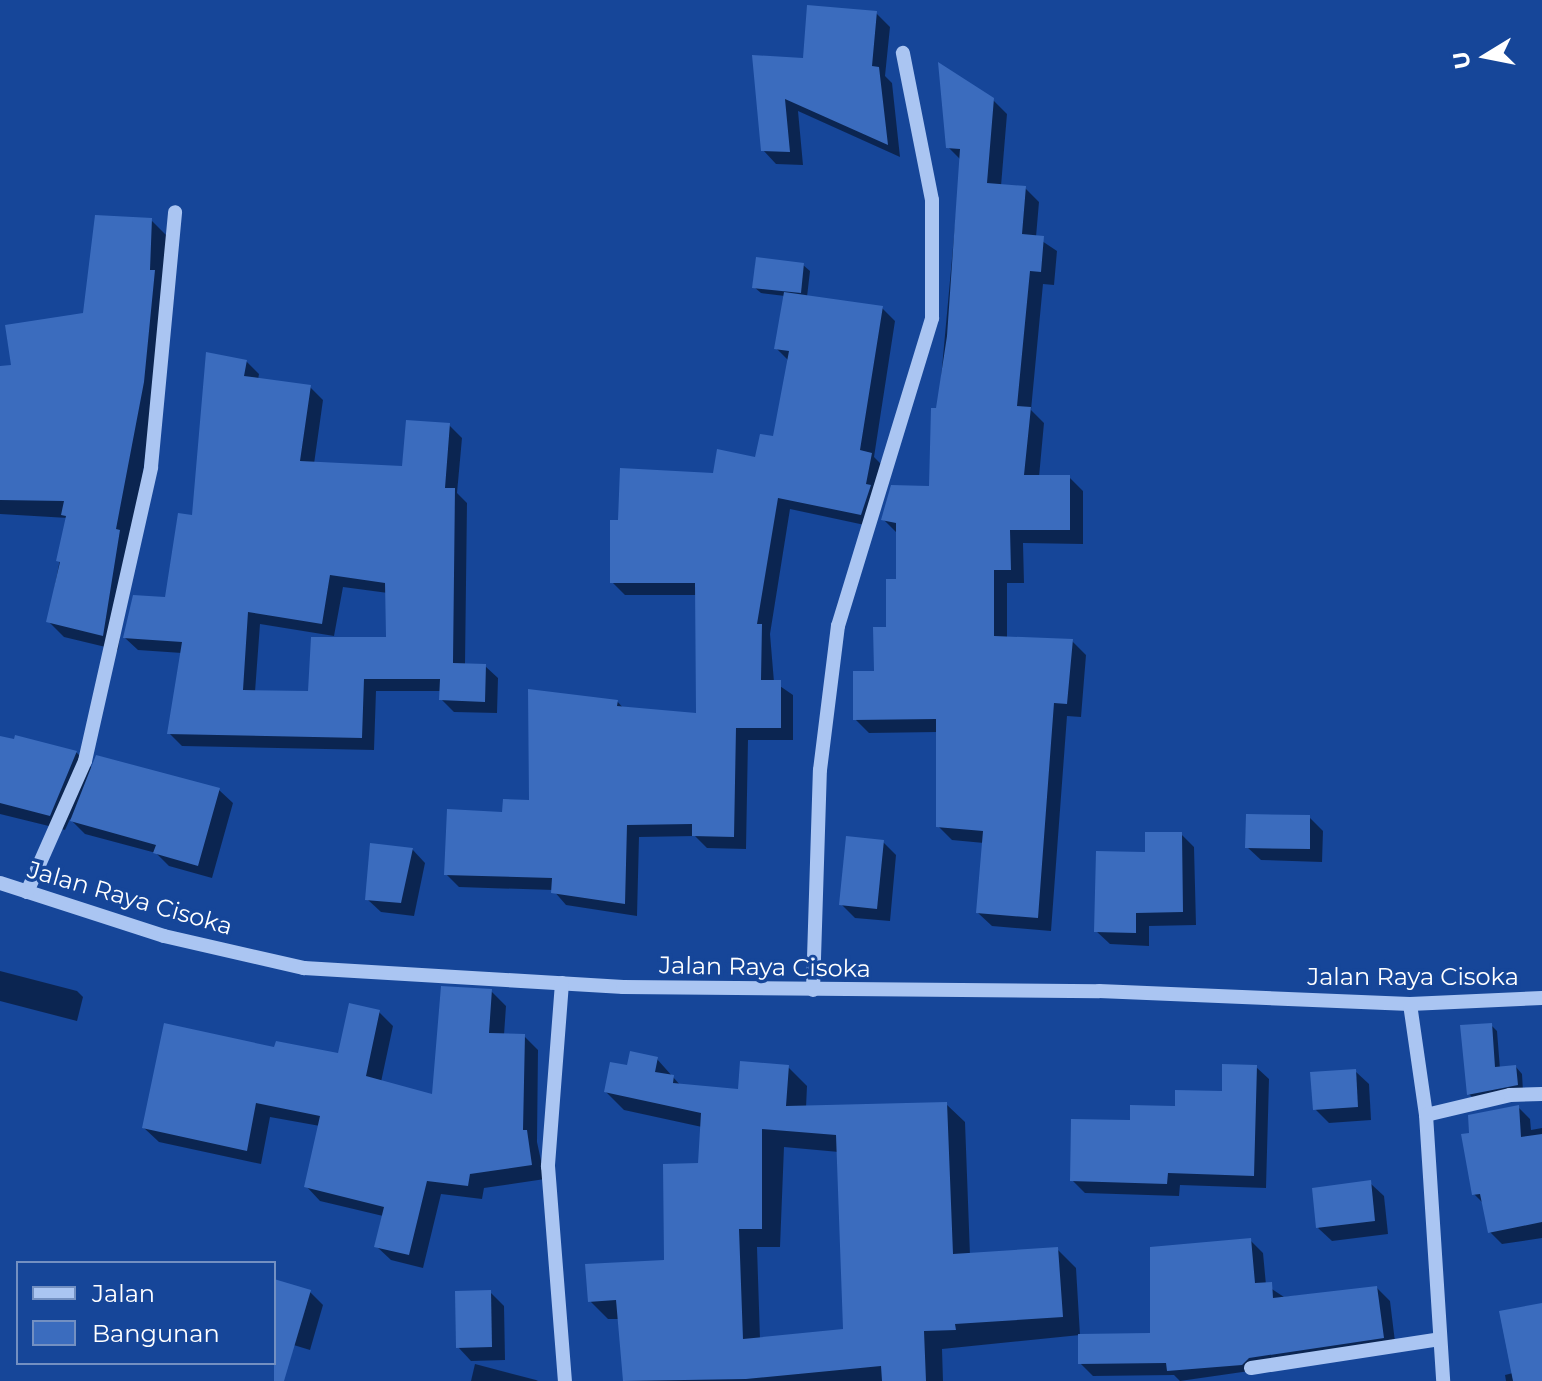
<!DOCTYPE html>
<html>
<head>
<meta charset="utf-8">
<style>
  body { margin:0 }
  #map { position:relative; width:1542px; height:1381px; overflow:hidden; background:#164699; font-family:Montserrat,sans-serif }
  div>[style] { position:absolute }
  .shadow>* { inset:0; background:#0007 }
  .building>* { inset:0; background:#3b6cbe }
  .minor>* { height:14px; margin:-7px; padding:0 7px; transform-origin:7px; border-radius:7px; background:#aac5f2 }
  span { translate:-50% -50%; white-space:nowrap; text-align:center; line-height:1.15; -webkit-text-stroke:7px #164699; paint-order:stroke }
  .street-label { font-size:24px; color:#fff }
  .legend { position:absolute; left:16px; top:1261px; width:260px; height:104px; box-sizing:border-box; background:#164699; border:2px solid #7390c2; margin:0; padding:10px 14px; list-style:none; font-size:24px; color:#fff }
  .legend li { display:flex; align-items:center; gap:16px; height:40px }
  .legend b { width:40px; border:2px solid #7390c2 }
  .north { position:absolute; left:1446px; top:16px; width:80px; height:80px; -webkit-text-stroke:6px #164699; paint-order:stroke; rotate:260deg; font-size:22px; font-weight:700; line-height:32px; text-align:center; color:#fff }
  .north::after { content:''; display:block; margin:auto; width:28px; height:36px; background:#fff; clip-path:polygon(50% 0,100% 100%,50% 72%,0 100%) }
</style>
</head>
<body>
<div id="map">
  <div class="shadow">
    <i style="clip-path:polygon(876px 13px,890px 27px,885px 76px,892px 83px,900px 157px,798px 111px,803px 165px,776px 164px,763px 150px,754px 57px,805px 60px)"></i>
    <i style="clip-path:polygon(993px 100px,1007px 114px,1001px 186px,1025px 188px,1039px 202px,1036px 237px,1057px 251px,1054px 285px,1043px 284px,1031px 410px,1044px 423px,1039px 477px,1069px 477px,1083px 491px,1083px 544px,1023px 543px,1024px 583px,1007px 583px,1007px 639px,1072px 641px,1086px 655px,1081px 717px,1067px 716px,1051px 931px,992px 926px,978px 913px,984px 843px,952px 840px,938px 826px,938px 732px,869px 733px,855px 719px,876px 673px,898px 581px,898px 534px,883px 519px,931px 488px,961px 160px,948px 147px)"></i>
    <i style="clip-path:polygon(151px 220px,167px 236px,169px 288px,118px 650px,64px 637px,48px 621px,68px 518px,0 514px,0 368px,13px 367px,85px 315px)"></i>
    <i style="clip-path:polygon(803px 265px,810px 271px,807px 297px,882px 308px,895px 321px,874px 457px,884px 467px,874px 527px,790px 509px,770px 634px,774px 682px,793px 695px,793px 740px,748px 740px,746px 849px,707px 848px,695px 836px,639px 837px,637px 916px,566px 905px,553px 890px,459px 887px,446px 874px,504px 814px,531px 802px,617px 701px,624px 709px,698px 715px,697px 595px,625px 595px,612px 582px,620px 522px,757px 460px,775px 438px,789px 361px,776px 348px,785px 296px,761px 293px,754px 287px)"></i>
    <i style="clip-path:polygon(evenodd,246px 361px,259px 374px,258px 380px,310px 387px,323px 400px,314px 464px,404px 468px,449px 425px,462px 438px,457px 493px,467px 503px,465px 665px,485px 666px,498px 678px,497px 713px,454px 712px,441px 699px,442px 691px,376px 691px,374px 750px,182px 746px,169px 733px,182px 653px,138px 650px,125px 638px,166px 599px,246px 361px,343px 587px,388px 593px,388px 639px,310px 694px,255px 692px,260px 624px,334px 636px,343px 587px)"></i>
    <i style="clip-path:polygon(0 737px,76px 752px,93px 769px,219px 790px,233px 803px,212px 878px,169px 866px,156px 853px,85px 834px,70px 819px,65px 830px,0 814px)"></i>
    <i style="clip-path:polygon(1309px 817px,1323px 831px,1322px 862px,1261px 860px,1247px 847px)"></i>
    <i style="clip-path:polygon(1181px 834px,1194px 847px,1196px 925px,1149px 926px,1149px 946px,1110px 944px,1096px 931px,1148px 854px)"></i>
    <i style="clip-path:polygon(883px 842px,896px 855px,890px 921px,855px 918px,841px 904px)"></i>
    <i style="clip-path:polygon(412px 849px,425px 863px,414px 916px,381px 912px,367px 899px)"></i>
    <i style="clip-path:polygon(0 971px,77px 991px,83px 997px,77px 1021px,0 1001px)"></i>
    <i style="clip-path:polygon(491px 991px,506px 1006px,504px 1035px,524px 1036px,538px 1050px,537px 1142px,545px 1179px,484px 1188px,482px 1199px,441px 1194px,423px 1268px,391px 1260px,376px 1246px,383px 1216px,320px 1201px,306px 1186px,320px 1126px,270px 1117px,261px 1164px,159px 1142px,144px 1128px,276px 1049px,339px 1056px,379px 1012px,393px 1026px,381px 1082px,433px 1097px)"></i>
    <i style="clip-path:polygon(1491px 1025px,1497px 1031px,1500px 1069px,1516px 1067px,1522px 1074px,1523px 1091px,1475px 1100px,1469px 1094px)"></i>
    <i style="clip-path:polygon(evenodd,657px 1059px,681px 1086px,740px 1091px,788px 1067px,807px 1086px,806px 1108px,946px 1104px,965px 1122px,970px 1255px,1057px 1249px,1076px 1268px,1080px 1335px,1152px 1335px,1250px 1240px,1263px 1253px,1266px 1285px,1284px 1297px,1377px 1288px,1390px 1301px,1396px 1350px,1180px 1381px,1174px 1375px,1093px 1376px,1080px 1363px,1080px 1335px,942px 1349px,943px 1381px,625px 1381px,619px 1319px,608px 1319px,590px 1301px,666px 1262px,700px 1165px,702px 1127px,624px 1110px,606px 1092px,629px 1067px,657px 1059px,784px 1147px,839px 1152px,846px 1331px,760px 1339px,757px 1247px,780px 1247px,784px 1147px)"></i>
    <i style="clip-path:polygon(1256px 1067px,1269px 1079px,1266px 1188px,1180px 1185px,1179px 1196px,1085px 1193px,1072px 1180px,1132px 1122px,1224px 1093px)"></i>
    <i style="clip-path:polygon(1355px 1071px,1369px 1084px,1371px 1120px,1329px 1123px,1315px 1109px)"></i>
    <i style="clip-path:polygon(1518px 1107px,1530px 1119px,1531px 1130px,1542px 1128px,1542px 1238px,1502px 1244px,1490px 1232px,1485px 1205px,1474px 1194px)"></i>
    <i style="clip-path:polygon(1370px 1183px,1384px 1196px,1388px 1234px,1332px 1241px,1318px 1228px)"></i>
    <i style="clip-path:polygon(274px 1281px,310px 1292px,323px 1305px,310px 1350px,274px 1339px)"></i>
    <i style="clip-path:polygon(490px 1292px,504px 1306px,505px 1360px,471px 1361px,458px 1347px)"></i>
    <i style="clip-path:polygon(1542px 1305px,1542px 1381px,1506px 1381px,1505px 1375px,1513px 1373px)"></i>
    <i style="clip-path:polygon(475px 1364px,536px 1380px,538px 1381px,471px 1381px)"></i>
  </div>
  <div class="building">
    <i style="clip-path:polygon(807px 5px,877px 11px,872px 66px,879px 67px,888px 145px,785px 99px,790px 152px,761px 151px,752px 55px,803px 58px)"></i>
    <i style="clip-path:polygon(938px 62px,994px 98px,987px 183px,1026px 186px,1022px 234px,1044px 236px,1041px 272px,1030px 271px,1017px 406px,1031px 407px,1024px 475px,1070px 475px,1070px 530px,1010px 530px,1011px 570px,994px 570px,994px 636px,1073px 639px,1067px 704px,1054px 703px,1038px 918px,976px 913px,983px 831px,936px 827px,936px 719px,853px 720px,853px 671px,874px 671px,873px 627px,886px 627px,886px 579px,896px 579px,896px 523px,881px 520px,891px 485px,929px 486px,931px 408px,936px 408px,947px 336px,960px 149px,946px 148px)"></i>
    <i style="clip-path:polygon(95px 215px,152px 218px,150px 270px,155px 270px,144px 382px,116px 529px,120px 530px,103px 636px,46px 622px,60px 562px,56px 561px,66px 516px,61px 515px,64px 501px,0 500px,0 366px,11px 365px,5px 325px,83px 313px)"></i>
    <i style="clip-path:polygon(756px 257px,804px 263px,801px 293px,752px 288px)"></i>
    <i style="clip-path:polygon(784px 292px,883px 306px,860px 450px,872px 453px,866px 484px,871px 485px,861px 515px,778px 498px,757px 624px,762px 624px,761px 680px,781px 680px,781px 728px,736px 728px,734px 837px,692px 836px,692px 824px,627px 825px,625px 904px,551px 893px,552px 878px,444px 875px,447px 809px,502px 812px,503px 799px,529px 800px,528px 689px,618px 700px,617px 706px,696px 713px,695px 583px,610px 583px,610px 520px,618px 520px,620px 468px,713px 473px,717px 449px,755px 457px,760px 434px,773px 436px,789px 351px,774px 349px)"></i>
    <i style="clip-path:polygon(evenodd,206px 352px,247px 360px,244px 376px,311px 385px,300px 461px,402px 466px,406px 420px,450px 423px,445px 488px,455px 488px,453px 663px,486px 664px,485px 702px,439px 700px,440px 679px,364px 679px,362px 738px,167px 734px,182px 642px,123px 638px,133px 595px,165px 597px,178px 513px,192px 515px,206px 352px,330px 575px,385px 583px,386px 637px,311px 637px,308px 691px,243px 690px,248px 612px,322px 624px,330px 575px)"></i>
    <i style="clip-path:polygon(15px 735px,77px 751px,50px 816px,0 803px,0 736px,14px 739px)"></i>
    <i style="clip-path:polygon(96px 755px,220px 788px,198px 866px,153px 853px,156px 845px,70px 821px)"></i>
    <i style="clip-path:polygon(1246px 814px,1310px 815px,1310px 849px,1245px 848px)"></i>
    <i style="clip-path:polygon(1145px 832px,1182px 832px,1183px 912px,1136px 913px,1136px 933px,1094px 932px,1096px 851px,1145px 852px)"></i>
    <i style="clip-path:polygon(846px 836px,884px 840px,877px 909px,839px 905px)"></i>
    <i style="clip-path:polygon(370px 843px,413px 848px,401px 903px,365px 900px)"></i>
    <i style="clip-path:polygon(441px 986px,492px 989px,489px 1033px,525px 1034px,523px 1130px,527px 1130px,532px 1165px,470px 1174px,468px 1186px,427px 1181px,409px 1255px,374px 1247px,384px 1207px,304px 1187px,320px 1116px,256px 1103px,247px 1151px,142px 1128px,164px 1023px,274px 1047px,276px 1041px,338px 1053px,349px 1003px,380px 1010px,366px 1076px,432px 1094px)"></i>
    <i style="clip-path:polygon(1492px 1023px,1495px 1067px,1516px 1065px,1518px 1085px,1467px 1095px,1460px 1025px)"></i>
    <i style="clip-path:polygon(evenodd,630px 1051px,658px 1057px,655px 1072px,674px 1075px,673px 1083px,738px 1089px,740px 1061px,789px 1065px,786px 1106px,947px 1102px,953px 1254px,1058px 1247px,1063px 1317px,955px 1324px,956px 1330px,924px 1331px,926px 1381px,882px 1381px,881px 1366px,746px 1379px,623px 1381px,616px 1300px,588px 1302px,585px 1264px,664px 1260px,663px 1164px,698px 1163px,701px 1113px,604px 1092px,610px 1062px,627px 1065px,630px 1051px,762px 1129px,836px 1135px,843px 1329px,743px 1339px,739px 1229px,762px 1229px,762px 1129px)"></i>
    <i style="clip-path:polygon(1222px 1064px,1257px 1065px,1254px 1176px,1168px 1173px,1167px 1184px,1070px 1181px,1071px 1119px,1130px 1120px,1130px 1105px,1175px 1106px,1175px 1090px,1222px 1091px)"></i>
    <i style="clip-path:polygon(1356px 1069px,1358px 1107px,1313px 1110px,1310px 1072px)"></i>
    <i style="clip-path:polygon(1519px 1105px,1521px 1137px,1542px 1134px,1542px 1222px,1488px 1233px,1480px 1194px,1472px 1195px,1461px 1134px,1469px 1133px,1468px 1115px)"></i>
    <i style="clip-path:polygon(1371px 1180px,1375px 1221px,1316px 1228px,1312px 1188px)"></i>
    <i style="clip-path:polygon(1251px 1238px,1255px 1283px,1272px 1282px,1273px 1298px,1377px 1286px,1384px 1338px,1249px 1358px,1242px 1365px,1167px 1371px,1166px 1363px,1078px 1364px,1078px 1334px,1150px 1333px,1150px 1247px)"></i>
    <i style="clip-path:polygon(274px 1279px,311px 1290px,284px 1381px,274px 1381px)"></i>
    <i style="clip-path:polygon(491px 1290px,492px 1347px,456px 1348px,455px 1291px)"></i>
    <i style="clip-path:polygon(1542px 1303px,1542px 1381px,1513px 1381px,1499px 1311px)"></i>
  </div>
  <div class="minor">
    <i style="left:0;top:883px;width:172px;rotate:17.9deg"></i>
    <i style="left:164px;top:936px;width:144px;rotate:12.9deg"></i>
    <i style="left:304px;top:968px;width:320px;rotate:3.4deg"></i>
    <i style="left:623px;top:987px;width:476px;rotate:0.5deg"></i>
    <i style="left:1099px;top:991px;width:311px;rotate:2.4deg"></i>
    <i style="left:1410px;top:1004px;width:132px;rotate:-2.6deg"></i>
    <i style="left:27px;top:892px;width:143px;rotate:-66.1deg"></i>
    <i style="left:85px;top:761px;width:301px;rotate:-77.3deg"></i>
    <i style="left:151px;top:467px;width:256px;rotate:-84.6deg"></i>
    <i style="left:562px;top:983px;width:184px;rotate:94.4deg"></i>
    <i style="left:548px;top:1166px;width:216px;rotate:85.5deg"></i>
    <i style="left:813px;top:990px;width:220px;rotate:-88.2deg"></i>
    <i style="left:820px;top:770px;width:145px;rotate:-82.9deg"></i>
    <i style="left:838px;top:626px;width:322px;rotate:-73deg"></i>
    <i style="left:932px;top:318px;width:118px;rotate:-90deg"></i>
    <i style="left:932px;top:200px;width:150px;rotate:-101.2deg"></i>
    <i style="left:1410px;top:1004px;width:112px;rotate:81.8deg"></i>
    <i style="left:1426px;top:1115px;width:267px;rotate:86.3deg"></i>
    <i style="left:1426px;top:1115px;width:86px;rotate:-13.4deg"></i>
    <i style="left:1510px;top:1095px;width:32px;rotate:-2deg"></i>
    <i style="left:1251px;top:1368px;width:191px;rotate:-8.7deg"></i>
  </div>
  <div class="street-label">
    <span style="left:130px;top:898px;rotate:16deg">Jalan Raya Cisoka</span>
    <span style="left:765px;top:967px;rotate:1deg">Jalan Raya Cisoka</span>
    <span style="left:1413px;top:977px">Jalan Raya Cisoka</span>
  </div>
  <ul class="legend">
  <li><b style="height:10px;background:#aac5f2"></b>Jalan</li>
  <li><b style="height:22px;background:#3b6cbe"></b>Bangunan</li>
  </ul>
  <div class="north">U</div>
</div>
</body>
</html>
